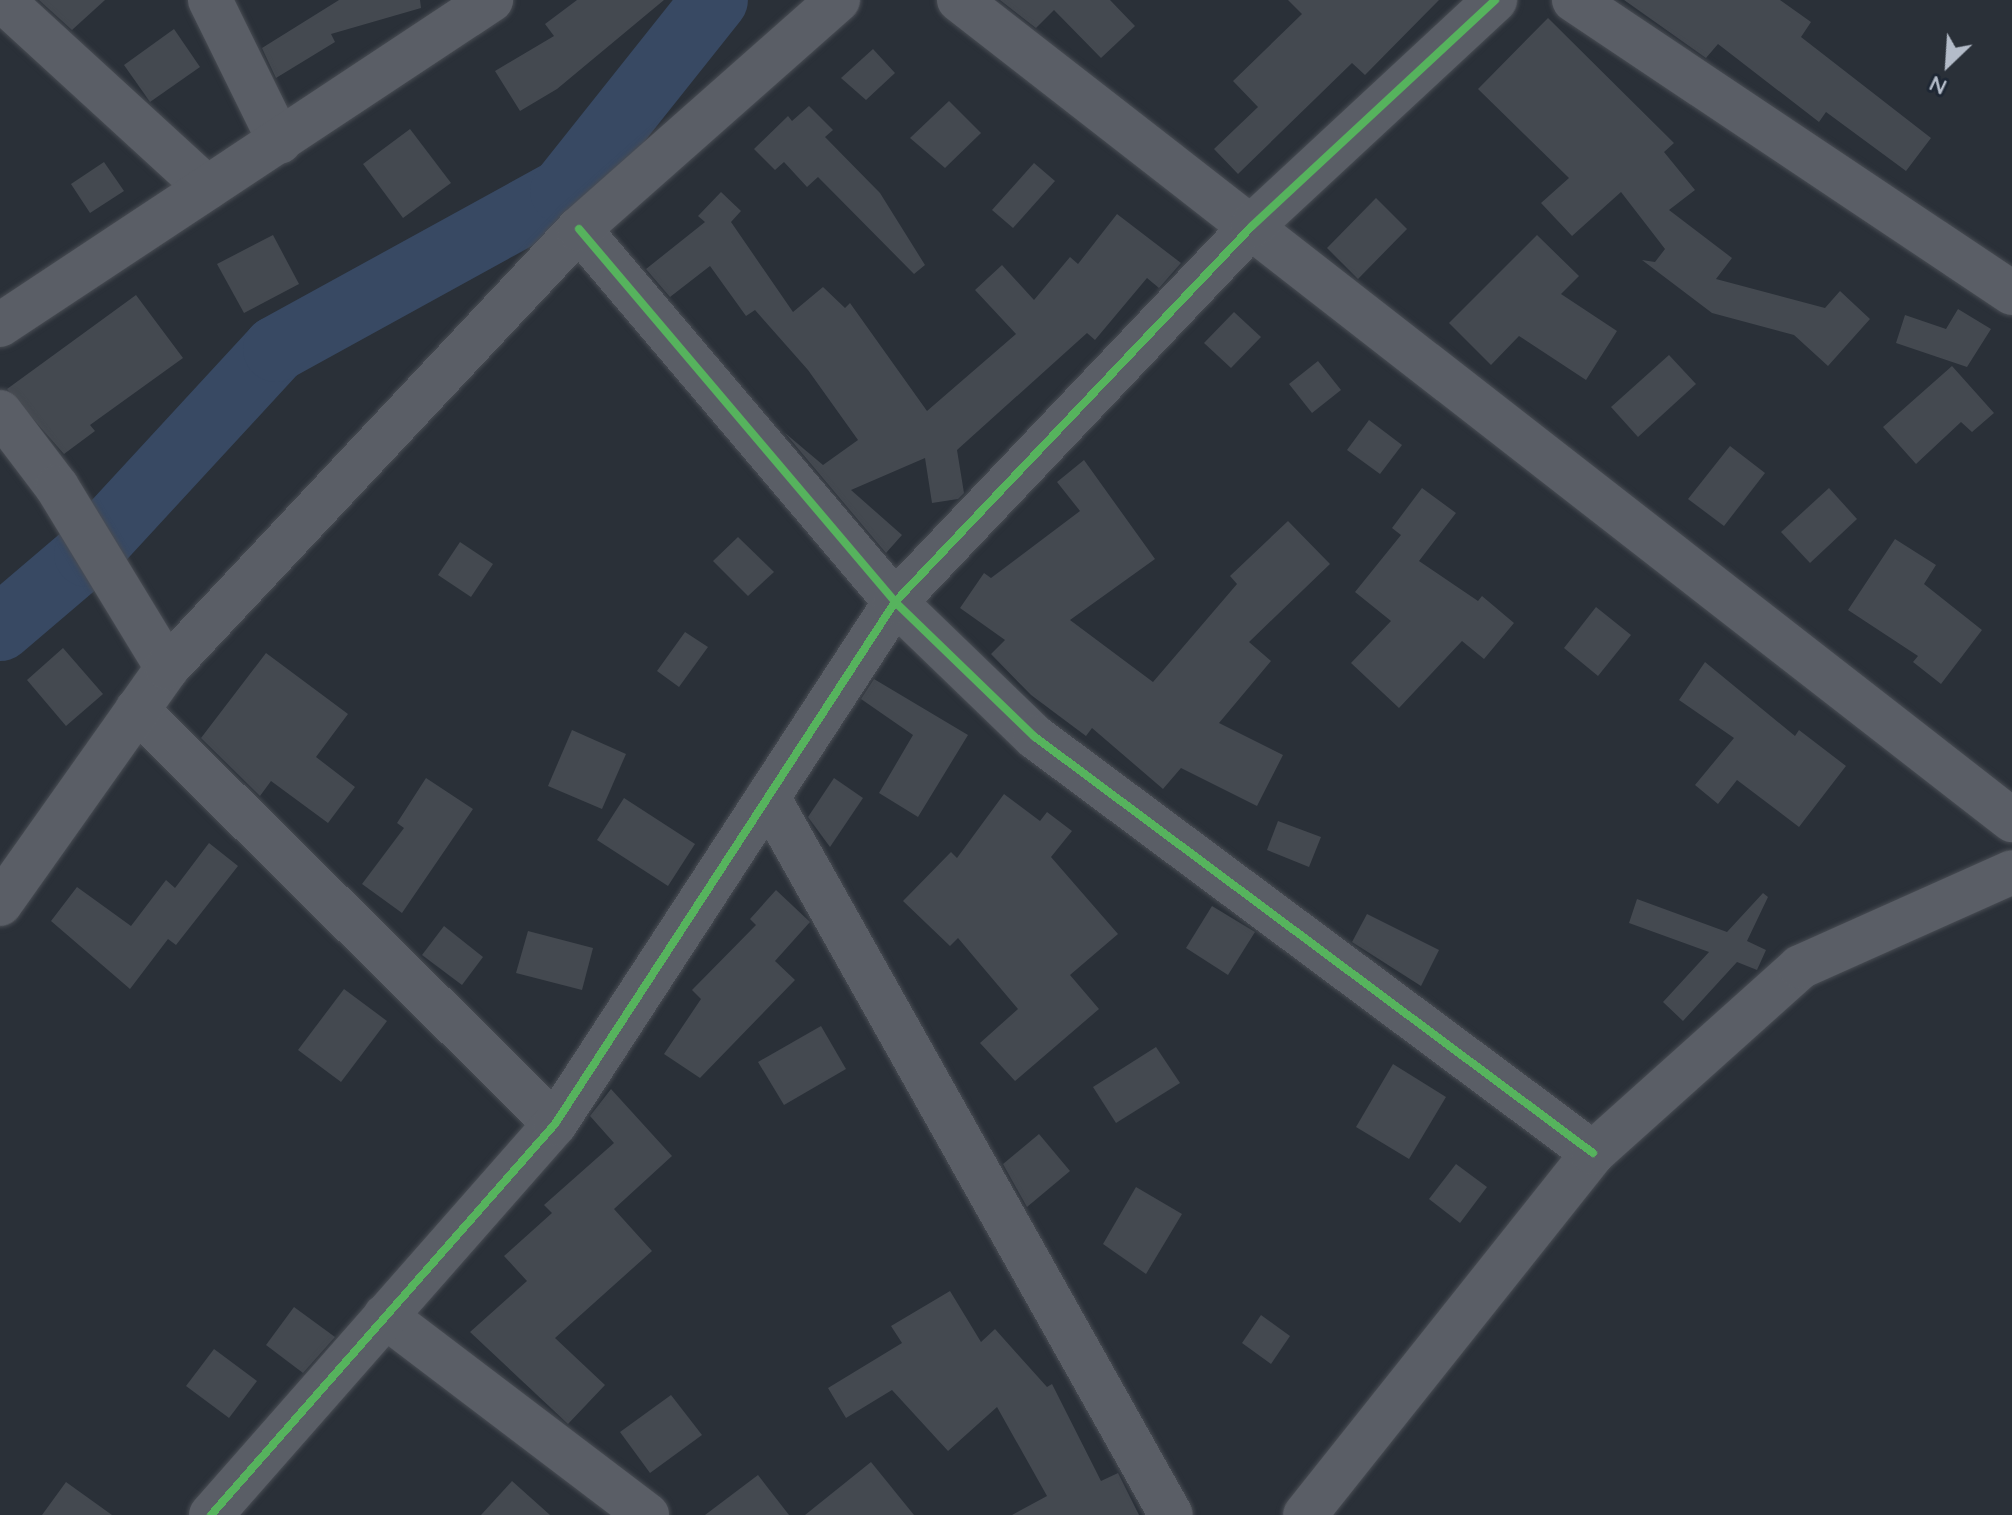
<!DOCTYPE html>
<html>
<head>
<meta charset="utf-8">
<style>
  body { margin:0 }
  #map { position:relative; width:2012px; height:1515px; overflow:hidden; background:#2a3038; font-family:Quicksand,sans-serif }
  div>[style] { position:absolute }
  .river>* { height:66px; margin:-33px; padding:0 33px; transform-origin:33px; border-radius:33px; background:#384963 }
  .building>* { inset:0; background:#444950 }
  .roads { filter:drop-shadow(0 0 2px #484c53) drop-shadow(0 0 2px #484c53) }
  .minor>* { height:44px; margin:-22px; padding:0 22px; transform-origin:22px; border-radius:22px; background:#5a5e66 }
  .cycleway>* { height:8px; margin:-4px; padding:0 4px; transform-origin:4px; border-radius:4px; background:#56b35d }
  span { translate:-50% -50%; white-space:nowrap; text-align:center; line-height:1.15; -webkit-text-stroke:6px #1d2633; paint-order:stroke }
  .north { position:absolute; left:1908px; top:24px; width:80px; height:80px; -webkit-text-stroke:6px #1d2633; paint-order:stroke; rotate:205deg; font-size:22px; font-weight:700; line-height:32px; text-align:center; color:#b4bcc9 }
  .north::after { content:''; display:block; margin:auto; width:28px; height:36px; background:#b4bcc9; clip-path:polygon(50% 0,100% 100%,50% 72%,0 100%) }
</style>
</head>
<body>
<div id="map">
  <div class="river">
    <i style="left:0;top:628px;width:114px;rotate:-40.4deg"></i>
    <i style="left:87px;top:554px;width:279px;rotate:-47.3deg"></i>
    <i style="left:276px;top:349px;width:328px;rotate:-28.8deg"></i>
    <i style="left:563px;top:191px;width:244px;rotate:-51.5deg"></i>
  </div>
  <div class="building">
    <i style="clip-path:polygon(39px 0,105px 0,72px 30px)"></i>
    <i style="clip-path:polygon(339px 0,420px 0,421px 8px,331px 34px,335px 42px,276px 78px,262px 48px)"></i>
    <i style="clip-path:polygon(577px 0,664px 0,557px 89px,520px 111px,495px 71px,554px 36px,545px 24px)"></i>
    <i style="clip-path:polygon(1000px 0,1110px 0,1135px 26px,1101px 58px,1054px 10px,1036px 28px)"></i>
    <i style="clip-path:polygon(1288px 0,1439px 0,1365px 75px,1352px 63px,1238px 174px,1214px 149px,1258px 107px,1233px 81px,1302px 14px)"></i>
    <i style="clip-path:polygon(1624px 0,1780px 0,1811px 22px,1801px 37px,1931px 138px,1906px 171px,1826px 112px,1819px 122px,1718px 44px,1706px 58px)"></i>
    <i style="clip-path:polygon(1548px 18px,1674px 143px,1664px 152px,1695px 190px,1669px 210px,1732px 258px,1716px 279px,1825px 308px,1840px 291px,1870px 319px,1828px 366px,1794px 335px,1712px 313px,1642px 260px,1655px 262px,1665px 249px,1621px 192px,1572px 236px,1541px 203px,1569px 178px,1478px 89px)"></i>
    <i style="clip-path:polygon(174px 29px,200px 67px,150px 102px,124px 65px)"></i>
    <i style="clip-path:polygon(873px 49px,895px 73px,866px 100px,841px 78px)"></i>
    <i style="clip-path:polygon(949px 101px,981px 133px,945px 168px,910px 138px)"></i>
    <i style="clip-path:polygon(809px 106px,833px 130px,825px 137px,880px 193px,925px 265px,914px 274px,818px 177px,807px 187px,784px 162px,775px 170px,754px 149px,788px 116px,792px 121px)"></i>
    <i style="clip-path:polygon(410px 129px,451px 183px,403px 218px,363px 164px)"></i>
    <i style="clip-path:polygon(104px 162px,124px 191px,90px 213px,71px 184px)"></i>
    <i style="clip-path:polygon(1034px 163px,1055px 181px,1013px 228px,992px 210px)"></i>
    <i style="clip-path:polygon(721px 192px,741px 211px,731px 222px,793px 312px,823px 287px,845px 308px,850px 303px,927px 411px,1016px 334px,975px 290px,1002px 265px,1034px 300px,1070px 257px,1078px 264px,1117px 214px,1181px 263px,1159px 288px,1147px 278px,1095px 340px,1087px 333px,957px 450px,964px 493px,958px 499px,932px 503px,925px 458px,851px 490px,902px 535px,886px 553px,785px 433px,823px 465px,858px 440px,808px 370px,755px 310px,746px 316px,710px 266px,670px 297px,646px 269px,705px 222px,698px 216px)"></i>
    <i style="clip-path:polygon(1376px 198px,1407px 229px,1358px 279px,1327px 248px)"></i>
    <i style="clip-path:polygon(273px 235px,299px 284px,244px 313px,217px 264px)"></i>
    <i style="clip-path:polygon(1537px 235px,1579px 276px,1561px 294px,1617px 331px,1586px 380px,1519px 336px,1491px 365px,1449px 323px)"></i>
    <i style="clip-path:polygon(136px 295px,183px 358px,90px 425px,95px 431px,64px 454px,7px 389px)"></i>
    <i style="clip-path:polygon(1958px 309px,1991px 329px,1967px 367px,1896px 343px,1905px 315px,1946px 329px)"></i>
    <i style="clip-path:polygon(1234px 312px,1261px 337px,1231px 368px,1204px 343px)"></i>
    <i style="clip-path:polygon(1669px 355px,1696px 384px,1638px 437px,1611px 407px)"></i>
    <i style="clip-path:polygon(1318px 361px,1341px 390px,1312px 413px,1289px 384px)"></i>
    <i style="clip-path:polygon(1952px 366px,1994px 413px,1972px 432px,1961px 422px,1916px 464px,1883px 427px)"></i>
    <i style="clip-path:polygon(1369px 420px,1402px 445px,1380px 474px,1347px 450px)"></i>
    <i style="clip-path:polygon(1730px 446px,1765px 473px,1724px 526px,1688px 499px)"></i>
    <i style="clip-path:polygon(1084px 460px,1155px 559px,1070px 620px,1153px 682px,1237px 584px,1230px 576px,1288px 521px,1330px 564px,1249px 642px,1271px 661px,1219px 723px,1283px 755px,1257px 806px,1181px 768px,1163px 789px,1092px 728px,1086px 736px,1031px 695px,991px 654px,1005px 640px,960px 608px,984px 573px,991px 578px,1080px 511px,1057px 482px)"></i>
    <i style="clip-path:polygon(1422px 488px,1456px 513px,1419px 561px,1478px 601px,1482px 596px,1514px 623px,1484px 659px,1462px 641px,1399px 708px,1351px 663px,1391px 621px,1355px 592px,1401px 535px,1392px 528px)"></i>
    <i style="clip-path:polygon(1829px 488px,1857px 519px,1810px 563px,1781px 532px)"></i>
    <i style="clip-path:polygon(738px 537px,774px 572px,748px 596px,713px 561px)"></i>
    <i style="clip-path:polygon(1895px 539px,1936px 565px,1924px 584px,1982px 630px,1941px 684px,1913px 662px,1918px 656px,1848px 610px)"></i>
    <i style="clip-path:polygon(460px 542px,493px 564px,471px 597px,438px 575px)"></i>
    <i style="clip-path:polygon(1596px 607px,1631px 635px,1598px 676px,1564px 648px)"></i>
    <i style="clip-path:polygon(685px 632px,708px 647px,679px 687px,657px 671px)"></i>
    <i style="clip-path:polygon(63px 648px,103px 694px,66px 726px,27px 680px)"></i>
    <i style="clip-path:polygon(266px 653px,348px 714px,316px 757px,355px 787px,328px 823px,271px 781px,260px 796px,201px 738px)"></i>
    <i style="clip-path:polygon(1705px 662px,1795px 736px,1799px 730px,1846px 766px,1799px 827px,1737px 780px,1718px 804px,1695px 785px,1734px 738px,1679px 700px)"></i>
    <i style="clip-path:polygon(874px 679px,968px 735px,918px 817px,879px 793px,913px 735px,861px 699px)"></i>
    <i style="clip-path:polygon(572px 730px,626px 754px,602px 809px,548px 786px)"></i>
    <i style="clip-path:polygon(426px 778px,473px 809px,402px 913px,362px 884px,404px 828px,397px 823px)"></i>
    <i style="clip-path:polygon(834px 778px,863px 798px,830px 847px,808px 817px)"></i>
    <i style="clip-path:polygon(1004px 794px,1040px 821px,1047px 812px,1072px 831px,1051px 857px,1118px 934px,1070px 975px,1099px 1009px,1015px 1081px,980px 1043px,1018px 1009px,958px 938px,950px 946px,903px 901px,951px 852px,957px 858px)"></i>
    <i style="clip-path:polygon(624px 798px,695px 844px,668px 886px,597px 840px)"></i>
    <i style="clip-path:polygon(1278px 821px,1321px 837px,1309px 867px,1267px 850px)"></i>
    <i style="clip-path:polygon(209px 843px,238px 866px,176px 945px,168px 939px,130px 989px,51px 921px,77px 887px,131px 926px,166px 880px,175px 888px)"></i>
    <i style="clip-path:polygon(776px 890px,810px 922px,775px 961px,795px 980px,700px 1078px,664px 1054px,701px 999px,692px 990px,756px 925px,750px 919px)"></i>
    <i style="clip-path:polygon(1763px 893px,1768px 897px,1747px 941px,1766px 950px,1757px 970px,1737px 962px,1683px 1021px,1663px 1002px,1709px 952px,1629px 923px,1637px 899px,1727px 932px)"></i>
    <i style="clip-path:polygon(1212px 906px,1255px 932px,1228px 975px,1186px 948px)"></i>
    <i style="clip-path:polygon(1367px 914px,1439px 950px,1421px 986px,1352px 942px)"></i>
    <i style="clip-path:polygon(444px 926px,483px 957px,462px 985px,422px 955px)"></i>
    <i style="clip-path:polygon(528px 931px,593px 948px,582px 990px,516px 973px)"></i>
    <i style="clip-path:polygon(344px 989px,387px 1021px,341px 1082px,298px 1050px)"></i>
    <i style="clip-path:polygon(821px 1026px,846px 1069px,784px 1105px,758px 1062px)"></i>
    <i style="clip-path:polygon(1156px 1047px,1180px 1083px,1116px 1123px,1093px 1087px)"></i>
    <i style="clip-path:polygon(1393px 1064px,1446px 1097px,1409px 1159px,1356px 1127px)"></i>
    <i style="clip-path:polygon(611px 1089px,672px 1156px,614px 1209px,652px 1251px,555px 1338px,605px 1385px,568px 1424px,470px 1332px,527px 1281px,504px 1256px,552px 1213px,544px 1205px,614px 1143px,590px 1116px)"></i>
    <i style="clip-path:polygon(1039px 1134px,1070px 1171px,1027px 1207px,1003px 1164px)"></i>
    <i style="clip-path:polygon(1456px 1164px,1487px 1187px,1460px 1223px,1429px 1199px)"></i>
    <i style="clip-path:polygon(1136px 1187px,1182px 1214px,1146px 1274px,1103px 1244px)"></i>
    <i style="clip-path:polygon(950px 1291px,981px 1342px,995px 1329px,1047px 1387px,1052px 1384px,1101px 1481px,1118px 1473px,1139px 1515px,1012px 1515px,1047px 1496px,997px 1407px,948px 1451px,892px 1390px,846px 1418px,828px 1388px,902px 1343px,891px 1326px)"></i>
    <i style="clip-path:polygon(294px 1307px,335px 1337px,303px 1373px,266px 1345px)"></i>
    <i style="clip-path:polygon(1261px 1315px,1290px 1336px,1271px 1364px,1242px 1343px)"></i>
    <i style="clip-path:polygon(214px 1349px,257px 1381px,229px 1418px,186px 1386px)"></i>
    <i style="clip-path:polygon(671px 1395px,702px 1435px,650px 1473px,620px 1432px)"></i>
    <i style="clip-path:polygon(871px 1462px,914px 1515px,805px 1515px)"></i>
    <i style="clip-path:polygon(758px 1475px,789px 1515px,705px 1515px)"></i>
    <i style="clip-path:polygon(512px 1481px,550px 1515px,481px 1515px)"></i>
    <i style="clip-path:polygon(66px 1482px,112px 1515px,42px 1515px)"></i>
  </div>
  <div class="roads">
    <div class="minor">
      <i style="left:2px;top:0;width:278px;rotate:42.5deg"></i>
      <i style="left:210px;top:0;width:158px;rotate:63.8deg"></i>
      <i style="left:959px;top:0;width:1335px;rotate:37.91deg"></i>
      <i style="left:1574px;top:0;width:527px;rotate:33.78deg"></i>
      <i style="left:579px;top:229px;width:489px;rotate:49.7deg"></i>
      <i style="left:895px;top:602px;width:194px;rotate:44deg"></i>
      <i style="left:1035px;top:737px;width:696px;rotate:36.71deg"></i>
      <i style="left:0;top:325px;width:589px;rotate:-33.5deg"></i>
      <i style="left:0;top:412px;width:94px;rotate:52.8deg"></i>
      <i style="left:57px;top:487px;width:212px;rotate:58.7deg"></i>
      <i style="left:137px;top:710px;width:588px;rotate:44.72deg"></i>
      <i style="left:768px;top:797px;width:823px;rotate:60.7deg"></i>
      <i style="left:0;top:904px;width:289px;rotate:-54.7deg"></i>
      <i style="left:167px;top:668px;width:602px;rotate:-46.82deg"></i>
      <i style="left:579px;top:229px;width:346px;rotate:-41.5deg"></i>
      <i style="left:385px;top:1316px;width:329px;rotate:37.2deg"></i>
      <i style="left:211px;top:1515px;width:521px;rotate:-48.66deg"></i>
      <i style="left:555px;top:1124px;width:623px;rotate:-56.92deg"></i>
      <i style="left:895px;top:602px;width:518px;rotate:-46.48deg"></i>
      <i style="left:1252px;top:226px;width:332px;rotate:-42.9deg"></i>
      <i style="left:1305px;top:1515px;width:463px;rotate:-51.5deg"></i>
      <i style="left:1593px;top:1153px;width:278px;rotate:-41.9deg"></i>
      <i style="left:1800px;top:967px;width:232px;rotate:-24.1deg"></i>
    </div>
  </div>
  <div class="cycleway">
    <i style="left:579px;top:229px;width:489px;rotate:49.7deg"></i>
    <i style="left:895px;top:602px;width:194px;rotate:44deg"></i>
    <i style="left:1035px;top:737px;width:696px;rotate:36.71deg"></i>
    <i style="left:211px;top:1515px;width:521px;rotate:-48.66deg"></i>
    <i style="left:555px;top:1124px;width:623px;rotate:-56.92deg"></i>
    <i style="left:895px;top:602px;width:518px;rotate:-46.48deg"></i>
    <i style="left:1252px;top:226px;width:332px;rotate:-42.9deg"></i>
  </div>
  <div class="north">N</div>
</div>
</body>
</html>
